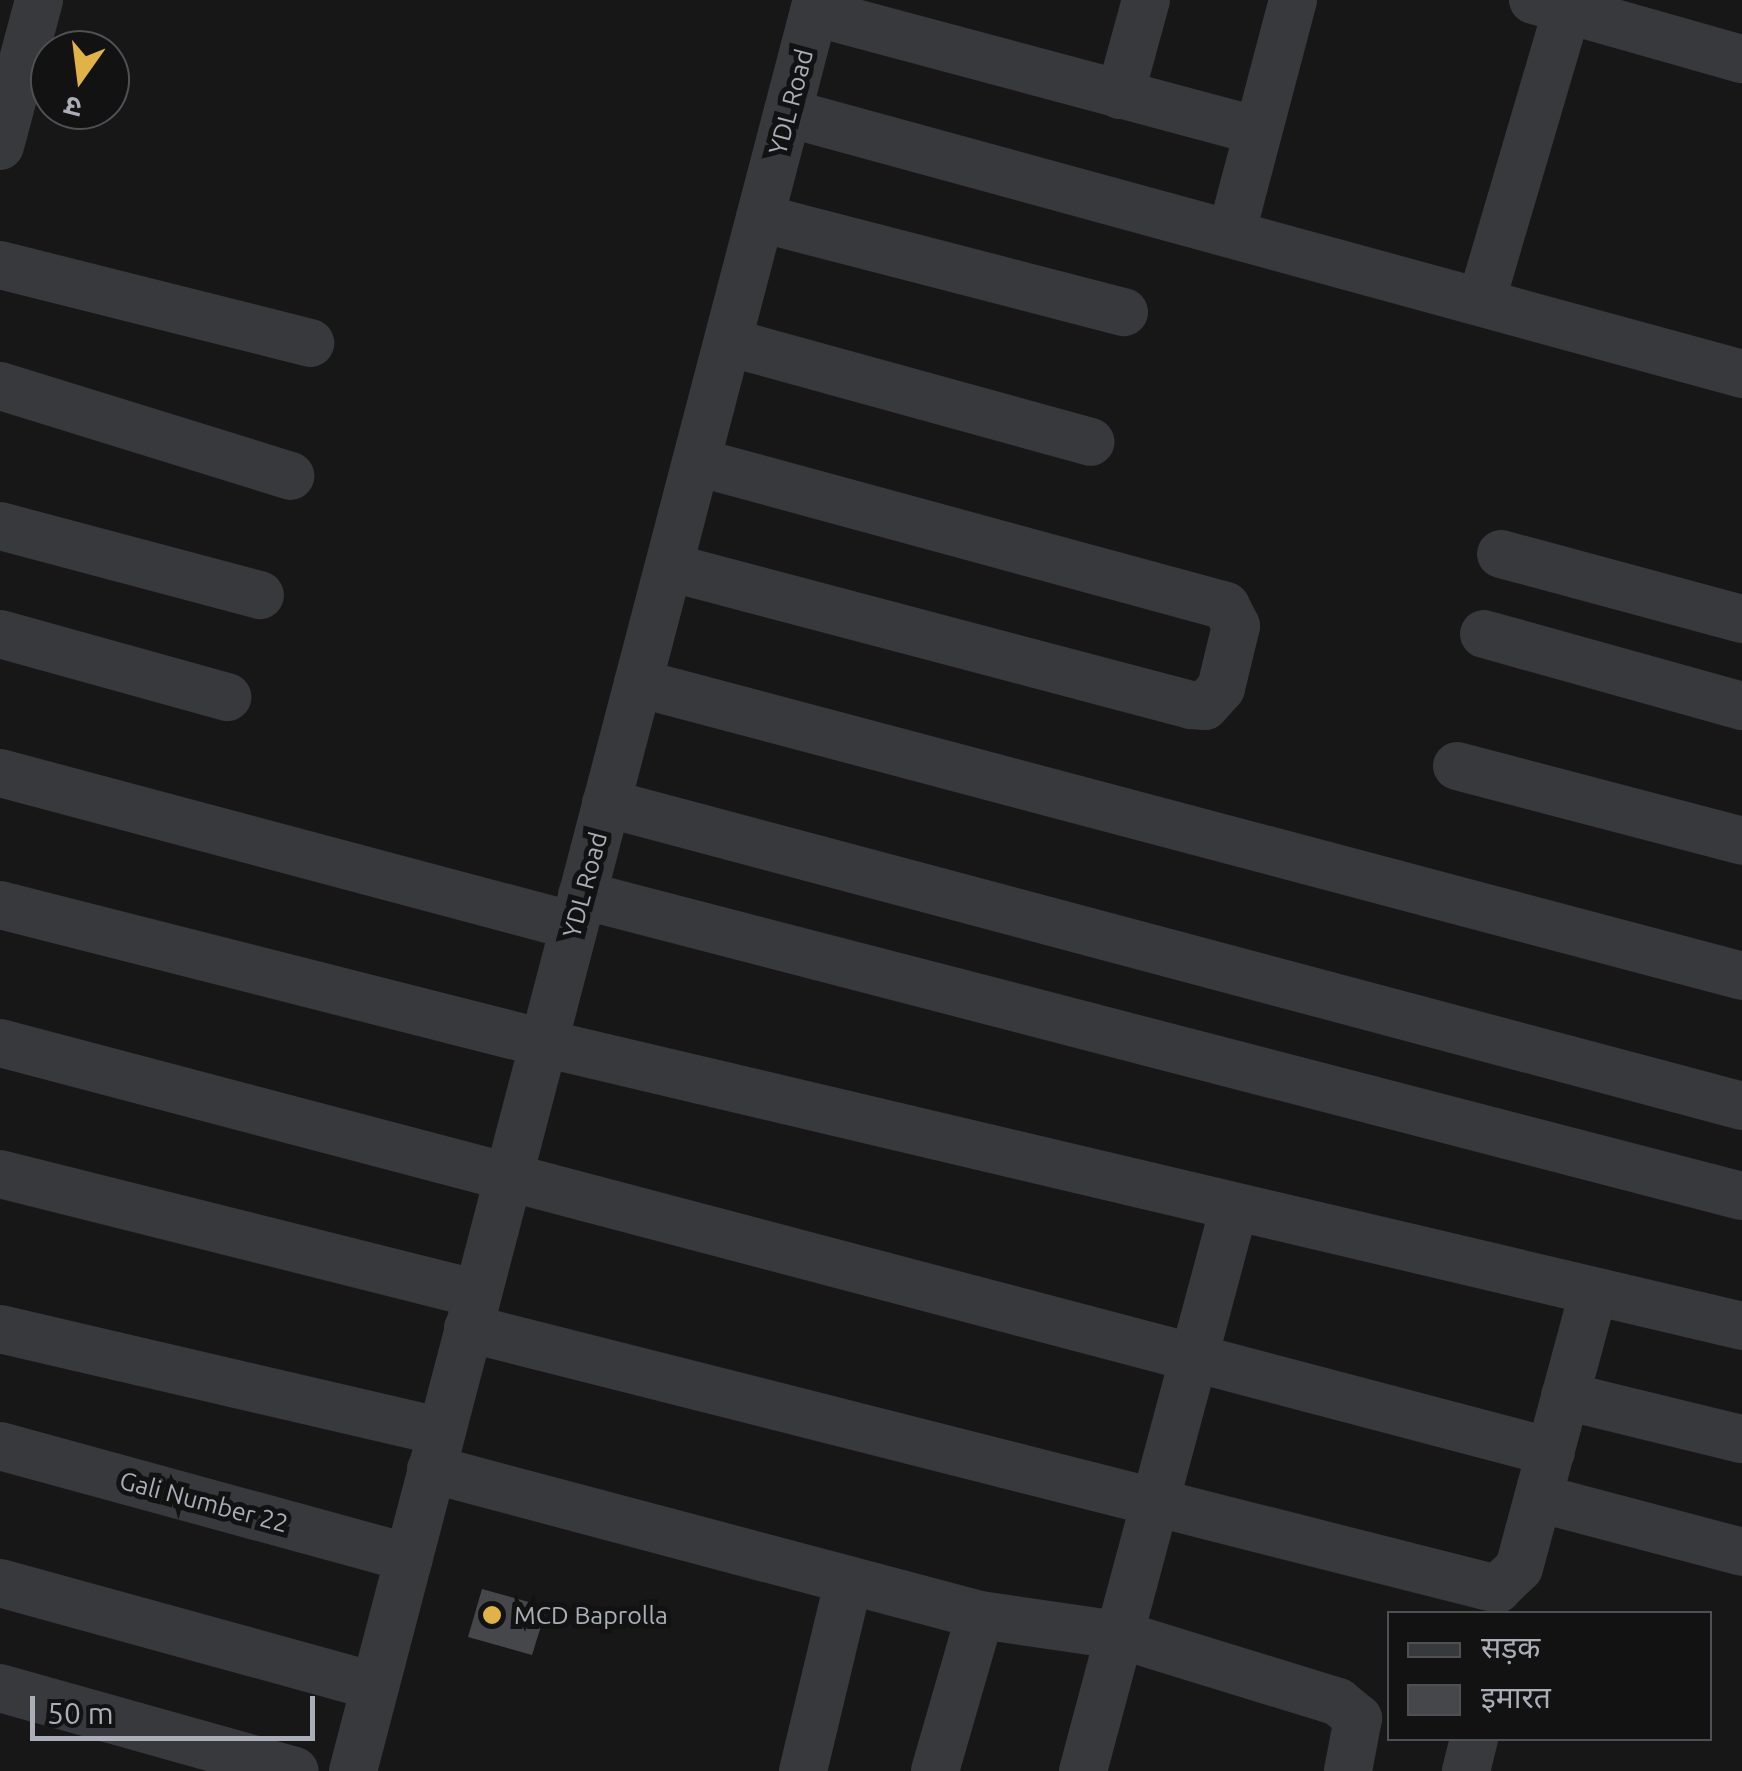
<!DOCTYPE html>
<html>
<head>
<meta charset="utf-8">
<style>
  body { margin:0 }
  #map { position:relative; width:1742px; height:1771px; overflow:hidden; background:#171718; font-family:Ubuntu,"Noto Sans Devanagari",sans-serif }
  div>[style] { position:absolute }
  .building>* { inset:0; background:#46474b }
  .minor>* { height:48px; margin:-24px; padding:0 24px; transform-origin:24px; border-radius:24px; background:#38393d }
  .dots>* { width:28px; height:28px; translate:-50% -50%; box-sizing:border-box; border:5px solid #121213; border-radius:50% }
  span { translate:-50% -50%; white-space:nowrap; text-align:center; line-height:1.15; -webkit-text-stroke:10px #121213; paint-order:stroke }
  .street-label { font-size:25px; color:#aaaeb7 }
  .poi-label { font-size:25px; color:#aaaeb7 }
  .left { translate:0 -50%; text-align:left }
  .legend { position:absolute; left:1387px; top:1611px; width:325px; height:130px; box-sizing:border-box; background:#121213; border:2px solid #4f5055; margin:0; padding:12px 18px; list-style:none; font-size:30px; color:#aaaeb7 }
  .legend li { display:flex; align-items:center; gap:20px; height:50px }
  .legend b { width:50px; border:2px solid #4f5055 }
  .north { position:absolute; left:30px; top:30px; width:100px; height:100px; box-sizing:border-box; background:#121213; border:2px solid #4f5055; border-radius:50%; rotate:194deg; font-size:28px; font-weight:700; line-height:40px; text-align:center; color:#aaaeb7 }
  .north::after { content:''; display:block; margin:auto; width:35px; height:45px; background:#e0b247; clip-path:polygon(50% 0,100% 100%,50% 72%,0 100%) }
  .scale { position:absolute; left:30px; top:1696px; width:285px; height:45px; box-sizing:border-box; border:5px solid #aaaeb7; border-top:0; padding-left:12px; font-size:30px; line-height:35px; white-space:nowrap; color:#aaaeb7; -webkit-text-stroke:8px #121213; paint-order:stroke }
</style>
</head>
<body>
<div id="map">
  <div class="building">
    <i style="clip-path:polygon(482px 1589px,547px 1607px,532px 1655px,468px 1637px)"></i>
  </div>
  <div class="minor">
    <i style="left:1533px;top:0;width:217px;rotate:15.8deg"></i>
    <i style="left:814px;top:12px;width:459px;rotate:15deg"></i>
    <i style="left:1120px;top:95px;width:98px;rotate:-74.7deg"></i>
    <i style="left:788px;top:113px;width:989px;rotate:15.3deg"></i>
    <i style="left:0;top:146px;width:151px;rotate:-75deg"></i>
    <i style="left:760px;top:218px;width:376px;rotate:14.5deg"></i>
    <i style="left:1232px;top:231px;width:239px;rotate:-75.2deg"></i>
    <i style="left:0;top:265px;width:320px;rotate:14.1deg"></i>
    <i style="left:1481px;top:302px;width:304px;rotate:-73.6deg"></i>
    <i style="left:728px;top:342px;width:376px;rotate:15.4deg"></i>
    <i style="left:0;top:386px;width:304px;rotate:17.2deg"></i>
    <i style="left:0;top:526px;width:269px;rotate:14.9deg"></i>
    <i style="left:1501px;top:554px;width:250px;rotate:15.1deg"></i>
    <i style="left:669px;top:567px;width:540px;rotate:14.81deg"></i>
    <i style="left:1191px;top:705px;width:14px;rotate:4deg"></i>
    <i style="left:1205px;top:706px;width:24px;rotate:-48deg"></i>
    <i style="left:1221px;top:688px;width:64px;rotate:-76.4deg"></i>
    <i style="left:1236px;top:626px;width:22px;rotate:-117deg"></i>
    <i style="left:1226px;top:606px;width:548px;rotate:-164.77deg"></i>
    <i style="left:0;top:634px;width:236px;rotate:15.5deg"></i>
    <i style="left:1484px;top:634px;width:268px;rotate:15.6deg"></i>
    <i style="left:638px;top:683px;width:1142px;rotate:14.86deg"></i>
    <i style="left:1457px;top:766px;width:295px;rotate:14.7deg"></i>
    <i style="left:0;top:773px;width:594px;rotate:14.93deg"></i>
    <i style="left:606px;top:803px;width:1176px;rotate:14.93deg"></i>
    <i style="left:582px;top:895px;width:1198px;rotate:14.55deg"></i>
    <i style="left:0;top:905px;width:560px;rotate:14.26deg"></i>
    <i style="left:543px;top:1043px;width:1232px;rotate:13.28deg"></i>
    <i style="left:0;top:1043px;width:1604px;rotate:14.77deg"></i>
    <i style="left:0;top:1174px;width:492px;rotate:14.1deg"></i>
    <i style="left:468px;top:1328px;width:1062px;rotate:14.23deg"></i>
    <i style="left:1497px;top:1589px;width:30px;rotate:-44deg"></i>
    <i style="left:1519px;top:1568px;width:285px;rotate:-74.9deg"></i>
    <i style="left:0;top:1329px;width:453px;rotate:13.1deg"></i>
    <i style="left:1565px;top:1396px;width:182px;rotate:13.7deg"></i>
    <i style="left:0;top:1446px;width:424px;rotate:15.3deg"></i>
    <i style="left:431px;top:1469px;width:568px;rotate:14.89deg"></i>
    <i style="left:980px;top:1615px;width:146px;rotate:8.3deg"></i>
    <i style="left:1124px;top:1636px;width:224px;rotate:17.1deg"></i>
    <i style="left:1338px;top:1702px;width:26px;rotate:39deg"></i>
    <i style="left:1358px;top:1718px;width:54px;rotate:100.7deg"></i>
    <i style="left:1538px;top:1498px;width:211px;rotate:14.8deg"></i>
    <i style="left:0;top:1583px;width:389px;rotate:15.4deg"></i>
    <i style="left:0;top:1688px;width:306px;rotate:15.7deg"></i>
    <i style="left:353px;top:1771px;width:1831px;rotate:-75.32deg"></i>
    <i style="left:803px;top:1771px;width:196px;rotate:-76.5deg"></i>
    <i style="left:935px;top:1771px;width:162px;rotate:-73.9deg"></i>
    <i style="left:1083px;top:1771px;width:583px;rotate:-74.99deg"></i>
    <i style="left:1466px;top:1771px;width:34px;rotate:-76deg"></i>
  </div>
  <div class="dots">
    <i style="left:492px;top:1615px;background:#e0b247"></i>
  </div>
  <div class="street-label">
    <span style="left:791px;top:102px;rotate:-75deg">YDL Road</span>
    <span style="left:585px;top:885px;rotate:-75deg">YDL Road</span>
    <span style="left:204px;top:1502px;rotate:15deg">Gali Number 22</span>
  </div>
  <div class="poi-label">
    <span class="left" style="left:514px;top:1615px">MCD Baprolla</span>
  </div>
  <ul class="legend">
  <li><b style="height:12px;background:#38393d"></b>सड़क</li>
  <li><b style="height:28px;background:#46474b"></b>इमारत</li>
  </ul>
  <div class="north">उ</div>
  <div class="scale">50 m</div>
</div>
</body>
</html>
